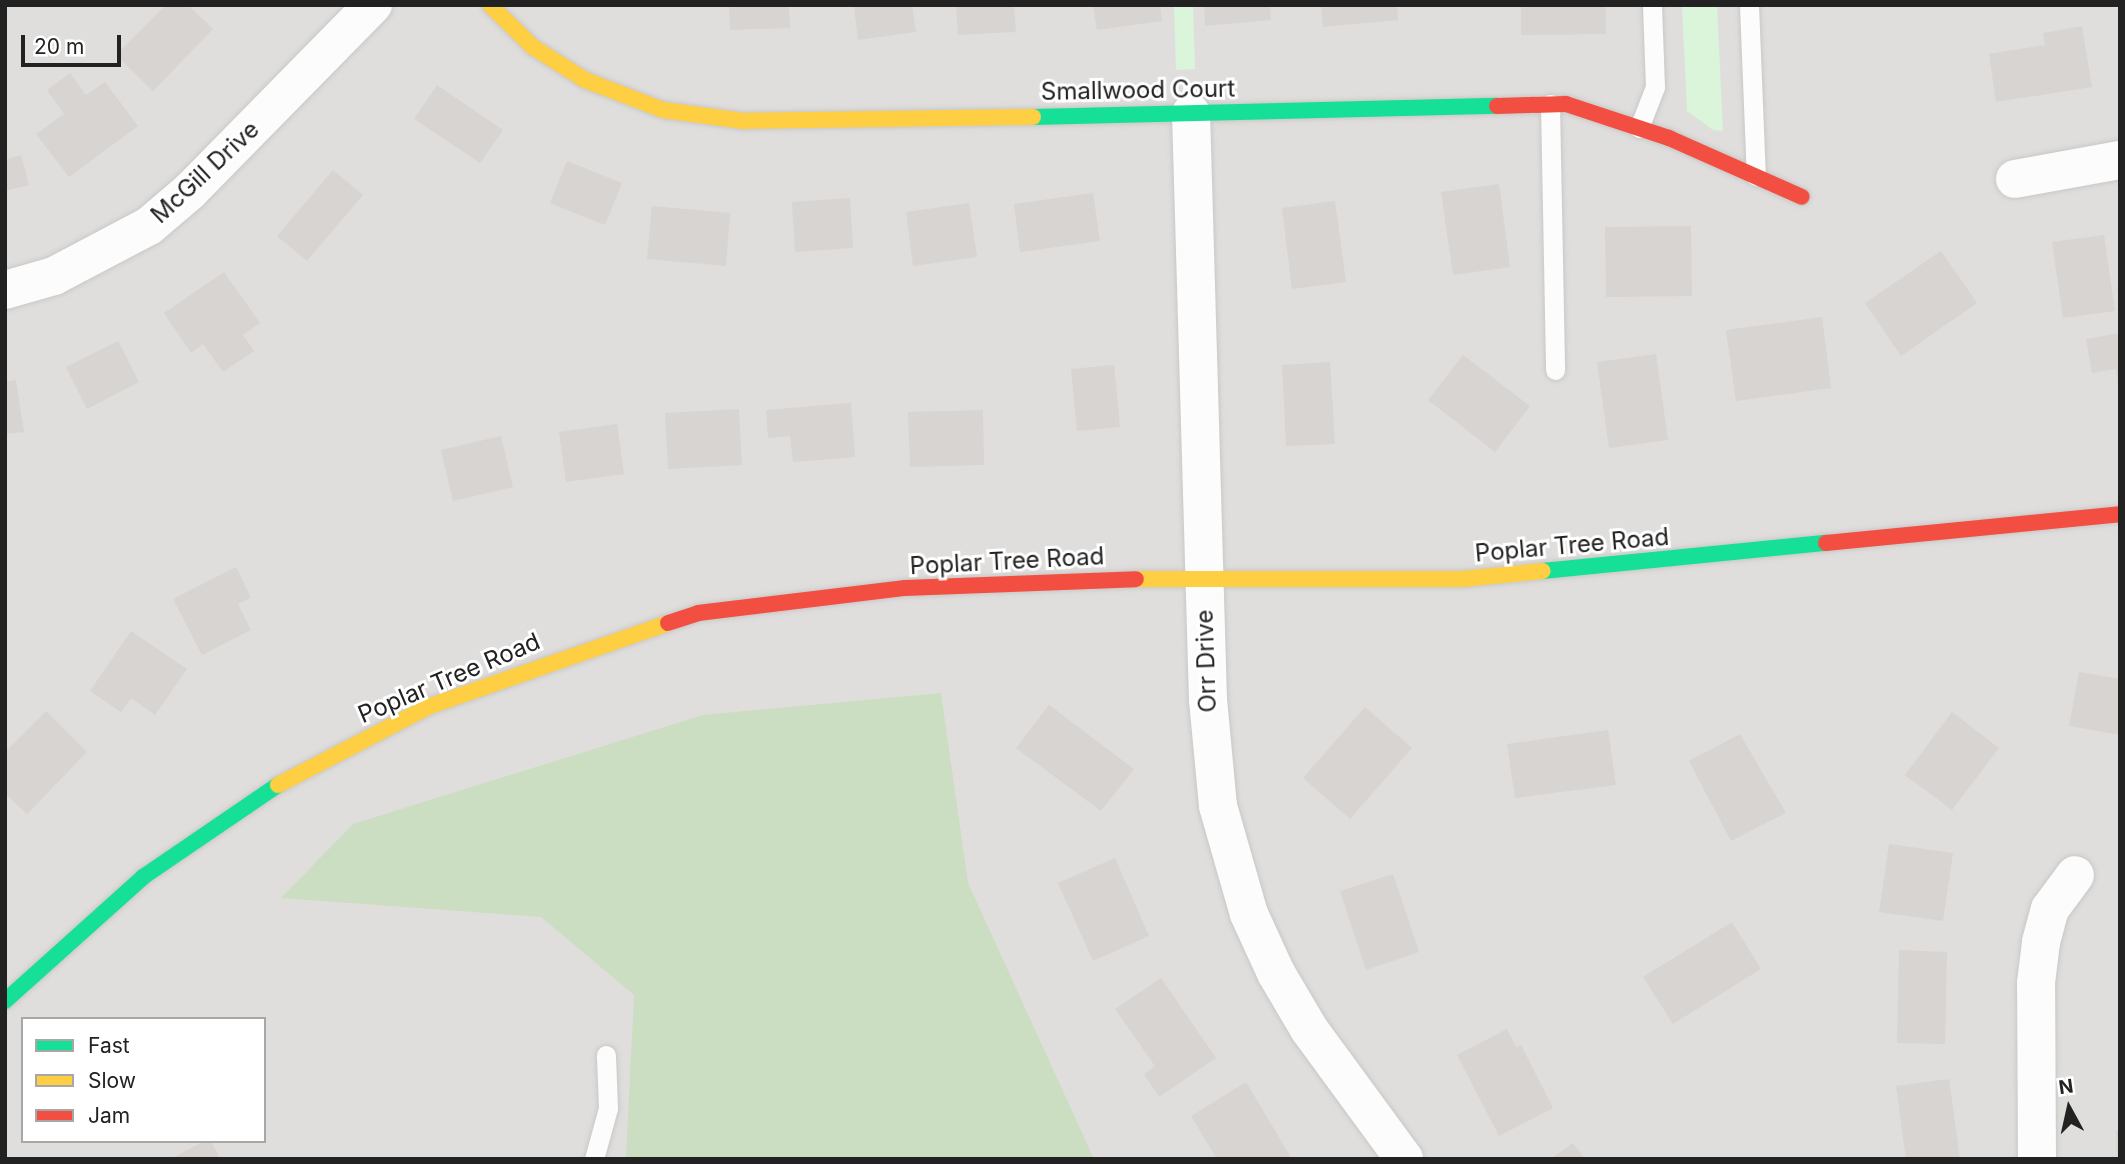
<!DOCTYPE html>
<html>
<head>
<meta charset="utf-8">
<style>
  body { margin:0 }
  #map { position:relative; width:2125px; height:1164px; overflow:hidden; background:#f0eeeb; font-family:Inter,sans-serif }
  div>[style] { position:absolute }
  .residential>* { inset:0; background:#dfdedc }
  .forest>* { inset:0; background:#cbdec1 }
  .park>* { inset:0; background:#daf5da }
  .building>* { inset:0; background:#d7d4d2 }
  .roads { filter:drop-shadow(0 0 2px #c9c8c7) drop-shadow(0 0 2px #c9c8c7) }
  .lane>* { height:19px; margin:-9.5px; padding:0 9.5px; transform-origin:9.5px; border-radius:9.5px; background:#fdfcfc }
  .street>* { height:38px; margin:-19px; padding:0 19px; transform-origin:19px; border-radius:19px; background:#fdfcfc }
  .fast>* { height:16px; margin:-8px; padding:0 8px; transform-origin:8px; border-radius:8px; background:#16e098 }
  .slow>* { height:16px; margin:-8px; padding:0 8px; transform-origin:8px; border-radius:8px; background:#ffcf43 }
  .jam>* { height:16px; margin:-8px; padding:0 8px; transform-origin:8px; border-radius:8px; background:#f24e42 }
  span { translate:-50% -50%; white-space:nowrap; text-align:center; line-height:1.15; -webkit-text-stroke:6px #fff; paint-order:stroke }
  .street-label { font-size:24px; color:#222 }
  .frame { position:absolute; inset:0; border:7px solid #222; pointer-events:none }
  .legend { position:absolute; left:21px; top:1017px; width:245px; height:126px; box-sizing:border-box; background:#fff; border:2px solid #a7a7a7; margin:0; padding:9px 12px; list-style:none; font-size:21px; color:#222 }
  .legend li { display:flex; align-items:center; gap:14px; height:35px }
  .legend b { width:35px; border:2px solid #a7a7a7 }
  .north { position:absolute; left:2034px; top:1073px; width:70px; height:70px; -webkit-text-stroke:5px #fff; paint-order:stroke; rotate:352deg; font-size:19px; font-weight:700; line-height:28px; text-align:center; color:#222 }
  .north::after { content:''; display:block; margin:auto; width:24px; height:32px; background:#222; clip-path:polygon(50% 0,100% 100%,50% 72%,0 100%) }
  .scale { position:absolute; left:21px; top:35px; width:100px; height:32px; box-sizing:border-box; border:4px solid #222; border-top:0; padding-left:9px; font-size:21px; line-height:24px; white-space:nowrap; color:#222; -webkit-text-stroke:5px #fff; paint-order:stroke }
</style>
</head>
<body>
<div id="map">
  <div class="residential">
    <i style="clip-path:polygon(evenodd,5px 5px,2120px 5px,2120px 1159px,5px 1159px,5px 5px,23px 1019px,264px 1019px,264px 1141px,23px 1141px,23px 1019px)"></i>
  </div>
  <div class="forest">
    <i style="clip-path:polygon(941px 693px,968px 883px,1094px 1159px,626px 1159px,634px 995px,541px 917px,281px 898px,353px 824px,703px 715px)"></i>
  </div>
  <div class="park">
    <i style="clip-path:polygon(1174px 5px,1193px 5px,1195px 69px,1176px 70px)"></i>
    <i style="clip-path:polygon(1682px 5px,1717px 5px,1723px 131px,1713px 130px,1687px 111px)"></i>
  </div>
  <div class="building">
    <i style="clip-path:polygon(166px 5px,188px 5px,213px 29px,153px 91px,116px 55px)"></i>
    <i style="clip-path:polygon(729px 5px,789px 5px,790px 28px,730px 30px)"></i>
    <i style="clip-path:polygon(854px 5px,912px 5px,916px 32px,858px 40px)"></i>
    <i style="clip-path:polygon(956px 5px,1014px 5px,1016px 32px,958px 35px)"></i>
    <i style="clip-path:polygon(1093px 5px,1160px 5px,1162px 21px,1097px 30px)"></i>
    <i style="clip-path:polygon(1204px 5px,1270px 5px,1271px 20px,1205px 26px)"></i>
    <i style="clip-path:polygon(1321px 5px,1397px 5px,1398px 20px,1323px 27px)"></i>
    <i style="clip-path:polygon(1521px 5px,1606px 5px,1606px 34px,1521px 35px)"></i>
    <i style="clip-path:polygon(2082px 26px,2092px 87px,1996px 102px,1989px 54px,2045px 45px,2043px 33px)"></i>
    <i style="clip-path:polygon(70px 73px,86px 95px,105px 82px,138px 126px,69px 177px,36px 134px,64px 114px,47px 90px)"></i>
    <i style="clip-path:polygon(437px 85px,503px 130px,480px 163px,414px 119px)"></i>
    <i style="clip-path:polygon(5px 154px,7px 159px,21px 155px,29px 185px,5px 191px)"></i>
    <i style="clip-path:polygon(567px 161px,622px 183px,605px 225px,550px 203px)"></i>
    <i style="clip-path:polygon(333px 170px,363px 195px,307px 261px,277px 236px)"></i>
    <i style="clip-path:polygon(1499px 184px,1510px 267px,1453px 275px,1441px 192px)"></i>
    <i style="clip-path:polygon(1093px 193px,1100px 241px,1020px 252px,1014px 204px)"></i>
    <i style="clip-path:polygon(850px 198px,853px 248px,795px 252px,792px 202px)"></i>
    <i style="clip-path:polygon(1335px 201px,1346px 282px,1292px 289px,1282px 208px)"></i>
    <i style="clip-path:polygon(969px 203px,977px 257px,913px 266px,906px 212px)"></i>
    <i style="clip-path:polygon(652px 206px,730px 213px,726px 266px,647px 259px)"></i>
    <i style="clip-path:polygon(1691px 226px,1692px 296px,1606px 297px,1605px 227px)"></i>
    <i style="clip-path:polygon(2104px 235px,2115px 311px,2063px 318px,2052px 242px)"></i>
    <i style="clip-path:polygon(1941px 251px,1977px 303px,1901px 356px,1865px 303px)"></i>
    <i style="clip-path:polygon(224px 272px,260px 323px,243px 335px,254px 351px,223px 372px,203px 344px,191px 353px,164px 313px)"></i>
    <i style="clip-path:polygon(1822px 317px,1831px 388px,1736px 401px,1726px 330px)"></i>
    <i style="clip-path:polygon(2120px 333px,2120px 383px,2118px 384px,2116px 369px,2092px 373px,2086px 339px)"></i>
    <i style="clip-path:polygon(118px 341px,139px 382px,87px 409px,66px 367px)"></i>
    <i style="clip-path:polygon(1656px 354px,1668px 440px,1609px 448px,1597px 362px)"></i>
    <i style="clip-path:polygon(1463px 355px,1530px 406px,1495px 452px,1428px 400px)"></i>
    <i style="clip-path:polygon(1330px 362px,1335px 444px,1286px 446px,1282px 365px)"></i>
    <i style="clip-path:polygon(1114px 365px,1120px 427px,1077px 431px,1071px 369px)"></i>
    <i style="clip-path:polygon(16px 380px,24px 432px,5px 434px,5px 382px)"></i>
    <i style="clip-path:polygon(851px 403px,855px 457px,793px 462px,790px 436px,768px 438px,766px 410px)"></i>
    <i style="clip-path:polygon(739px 409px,742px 465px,668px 469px,665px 413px)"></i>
    <i style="clip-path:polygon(983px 410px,984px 465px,910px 467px,908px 412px)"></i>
    <i style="clip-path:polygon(617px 424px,624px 474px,566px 482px,559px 432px)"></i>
    <i style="clip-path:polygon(501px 436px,513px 487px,453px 501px,441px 450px)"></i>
    <i style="clip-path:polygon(236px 567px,251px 598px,238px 604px,251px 630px,202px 655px,173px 599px)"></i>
    <i style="clip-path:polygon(131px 631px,187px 669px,155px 715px,131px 698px,121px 712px,90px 691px)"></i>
    <i style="clip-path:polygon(2079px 672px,2120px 679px,2120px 735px,2069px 726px)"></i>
    <i style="clip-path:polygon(1049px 705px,1134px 769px,1101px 811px,1016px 748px)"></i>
    <i style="clip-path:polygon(1365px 707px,1412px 748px,1350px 819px,1303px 778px)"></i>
    <i style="clip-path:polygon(46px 711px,87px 752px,27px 814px,5px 793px,5px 752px)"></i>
    <i style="clip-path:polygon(1952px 712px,1999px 748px,1952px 810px,1905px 775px)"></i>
    <i style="clip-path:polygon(1608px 730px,1616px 785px,1515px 798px,1507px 744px)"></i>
    <i style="clip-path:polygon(1740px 734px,1786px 813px,1731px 841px,1689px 761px)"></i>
    <i style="clip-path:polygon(1889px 844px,1953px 853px,1943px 921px,1879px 912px)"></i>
    <i style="clip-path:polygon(1115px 858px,1149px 936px,1093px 961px,1058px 883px)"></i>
    <i style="clip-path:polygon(1393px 874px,1419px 952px,1366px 970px,1340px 891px)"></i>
    <i style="clip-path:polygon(1732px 922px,1761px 969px,1673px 1024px,1643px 977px)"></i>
    <i style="clip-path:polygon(1899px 950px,1947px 952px,1945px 1044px,1897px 1043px)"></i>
    <i style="clip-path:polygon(1161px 978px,1216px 1058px,1159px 1097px,1144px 1074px,1155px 1066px,1115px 1009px)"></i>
    <i style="clip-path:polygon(1507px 1029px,1516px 1047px,1521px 1045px,1553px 1108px,1499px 1136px,1457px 1055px)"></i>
    <i style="clip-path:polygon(1949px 1079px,1960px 1159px,1906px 1159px,1896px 1086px)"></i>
    <i style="clip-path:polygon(1246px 1082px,1292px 1159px,1217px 1159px,1191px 1116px)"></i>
    <i style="clip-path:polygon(2116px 1130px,2120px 1130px,2120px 1159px,2117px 1159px)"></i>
    <i style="clip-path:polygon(205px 1141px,211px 1141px,220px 1159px,170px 1159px)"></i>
    <i style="clip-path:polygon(1573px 1143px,1585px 1159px,1551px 1159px)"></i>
  </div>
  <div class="roads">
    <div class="lane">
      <i style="left:1749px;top:5px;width:171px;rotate:87.7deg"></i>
      <i style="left:1550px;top:104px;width:266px;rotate:88.9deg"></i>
      <i style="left:1639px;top:128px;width:44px;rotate:-68.7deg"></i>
      <i style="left:1655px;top:87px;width:82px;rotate:-92.1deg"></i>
      <i style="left:594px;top:1159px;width:53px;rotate:-74.6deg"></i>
      <i style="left:608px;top:1108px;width:53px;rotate:-92.2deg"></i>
    </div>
    <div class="street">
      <i style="left:1191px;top:113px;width:587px;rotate:88.34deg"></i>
      <i style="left:1208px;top:700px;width:106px;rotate:84.6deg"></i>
      <i style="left:1218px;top:806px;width:112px;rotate:74deg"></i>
      <i style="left:1249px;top:914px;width:65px;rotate:65.4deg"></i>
      <i style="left:1276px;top:973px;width:65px;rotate:59.5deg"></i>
      <i style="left:1309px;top:1029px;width:161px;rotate:53.8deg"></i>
      <i style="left:2015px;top:179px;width:107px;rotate:-10.3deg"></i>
      <i style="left:5px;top:290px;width:51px;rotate:-15.9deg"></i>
      <i style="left:54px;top:276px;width:107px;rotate:-27.8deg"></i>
      <i style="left:149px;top:226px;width:54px;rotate:-40.5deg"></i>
      <i style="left:190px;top:191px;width:261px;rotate:-45.5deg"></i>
      <i style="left:2037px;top:1159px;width:176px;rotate:-90.3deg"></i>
      <i style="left:2036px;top:983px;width:41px;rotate:-83deg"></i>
      <i style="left:2041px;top:942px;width:34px;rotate:-75deg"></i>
      <i style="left:2050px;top:909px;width:42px;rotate:-53.7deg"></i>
    </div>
    <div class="fast">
      <i style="left:1033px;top:117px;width:464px;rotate:-1.4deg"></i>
      <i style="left:1543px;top:571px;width:284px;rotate:-5.7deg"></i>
      <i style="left:5px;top:1001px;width:186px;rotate:-41.9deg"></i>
      <i style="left:143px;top:877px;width:163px;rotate:-34.3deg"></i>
    </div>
    <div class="slow">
      <i style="left:490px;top:5px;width:60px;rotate:44.3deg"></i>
      <i style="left:533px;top:47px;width:62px;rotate:32.4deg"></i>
      <i style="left:585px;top:80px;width:84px;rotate:21deg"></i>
      <i style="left:663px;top:110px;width:81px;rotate:7.8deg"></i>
      <i style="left:743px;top:121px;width:290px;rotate:-0.8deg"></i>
      <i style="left:1136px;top:579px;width:327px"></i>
      <i style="left:1463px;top:579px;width:80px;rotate:-5.7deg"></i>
      <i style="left:278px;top:785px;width:171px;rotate:-27.5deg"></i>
      <i style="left:430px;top:706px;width:252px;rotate:-19.2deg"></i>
    </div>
    <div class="jam">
      <i style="left:1497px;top:106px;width:69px;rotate:-1.7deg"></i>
      <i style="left:1566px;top:104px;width:108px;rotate:18.3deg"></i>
      <i style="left:1669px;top:138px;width:145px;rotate:23.9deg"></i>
      <i style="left:1826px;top:543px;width:295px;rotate:-5.6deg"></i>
      <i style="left:668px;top:623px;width:32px;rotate:-18deg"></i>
      <i style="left:698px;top:613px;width:209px;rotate:-6.9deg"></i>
      <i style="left:905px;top:588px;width:231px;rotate:-2.2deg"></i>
    </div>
  </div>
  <div class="street-label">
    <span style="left:1138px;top:90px;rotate:-1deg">Smallwood Court</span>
    <span style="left:205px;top:172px;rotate:-43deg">McGill Drive</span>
    <span style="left:1572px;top:545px;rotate:-5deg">Poplar Tree Road</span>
    <span style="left:1007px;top:561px;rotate:-3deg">Poplar Tree Road</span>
    <span style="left:1206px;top:661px;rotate:-92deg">Orr Drive</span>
    <span style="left:449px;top:678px;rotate:-23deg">Poplar Tree Road</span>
  </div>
  <div class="frame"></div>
  <ul class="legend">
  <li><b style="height:9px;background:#16e098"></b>Fast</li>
  <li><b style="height:9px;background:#ffcf43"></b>Slow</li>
  <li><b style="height:9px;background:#f24e42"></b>Jam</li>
  </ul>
  <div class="north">N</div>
  <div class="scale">20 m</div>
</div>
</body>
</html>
